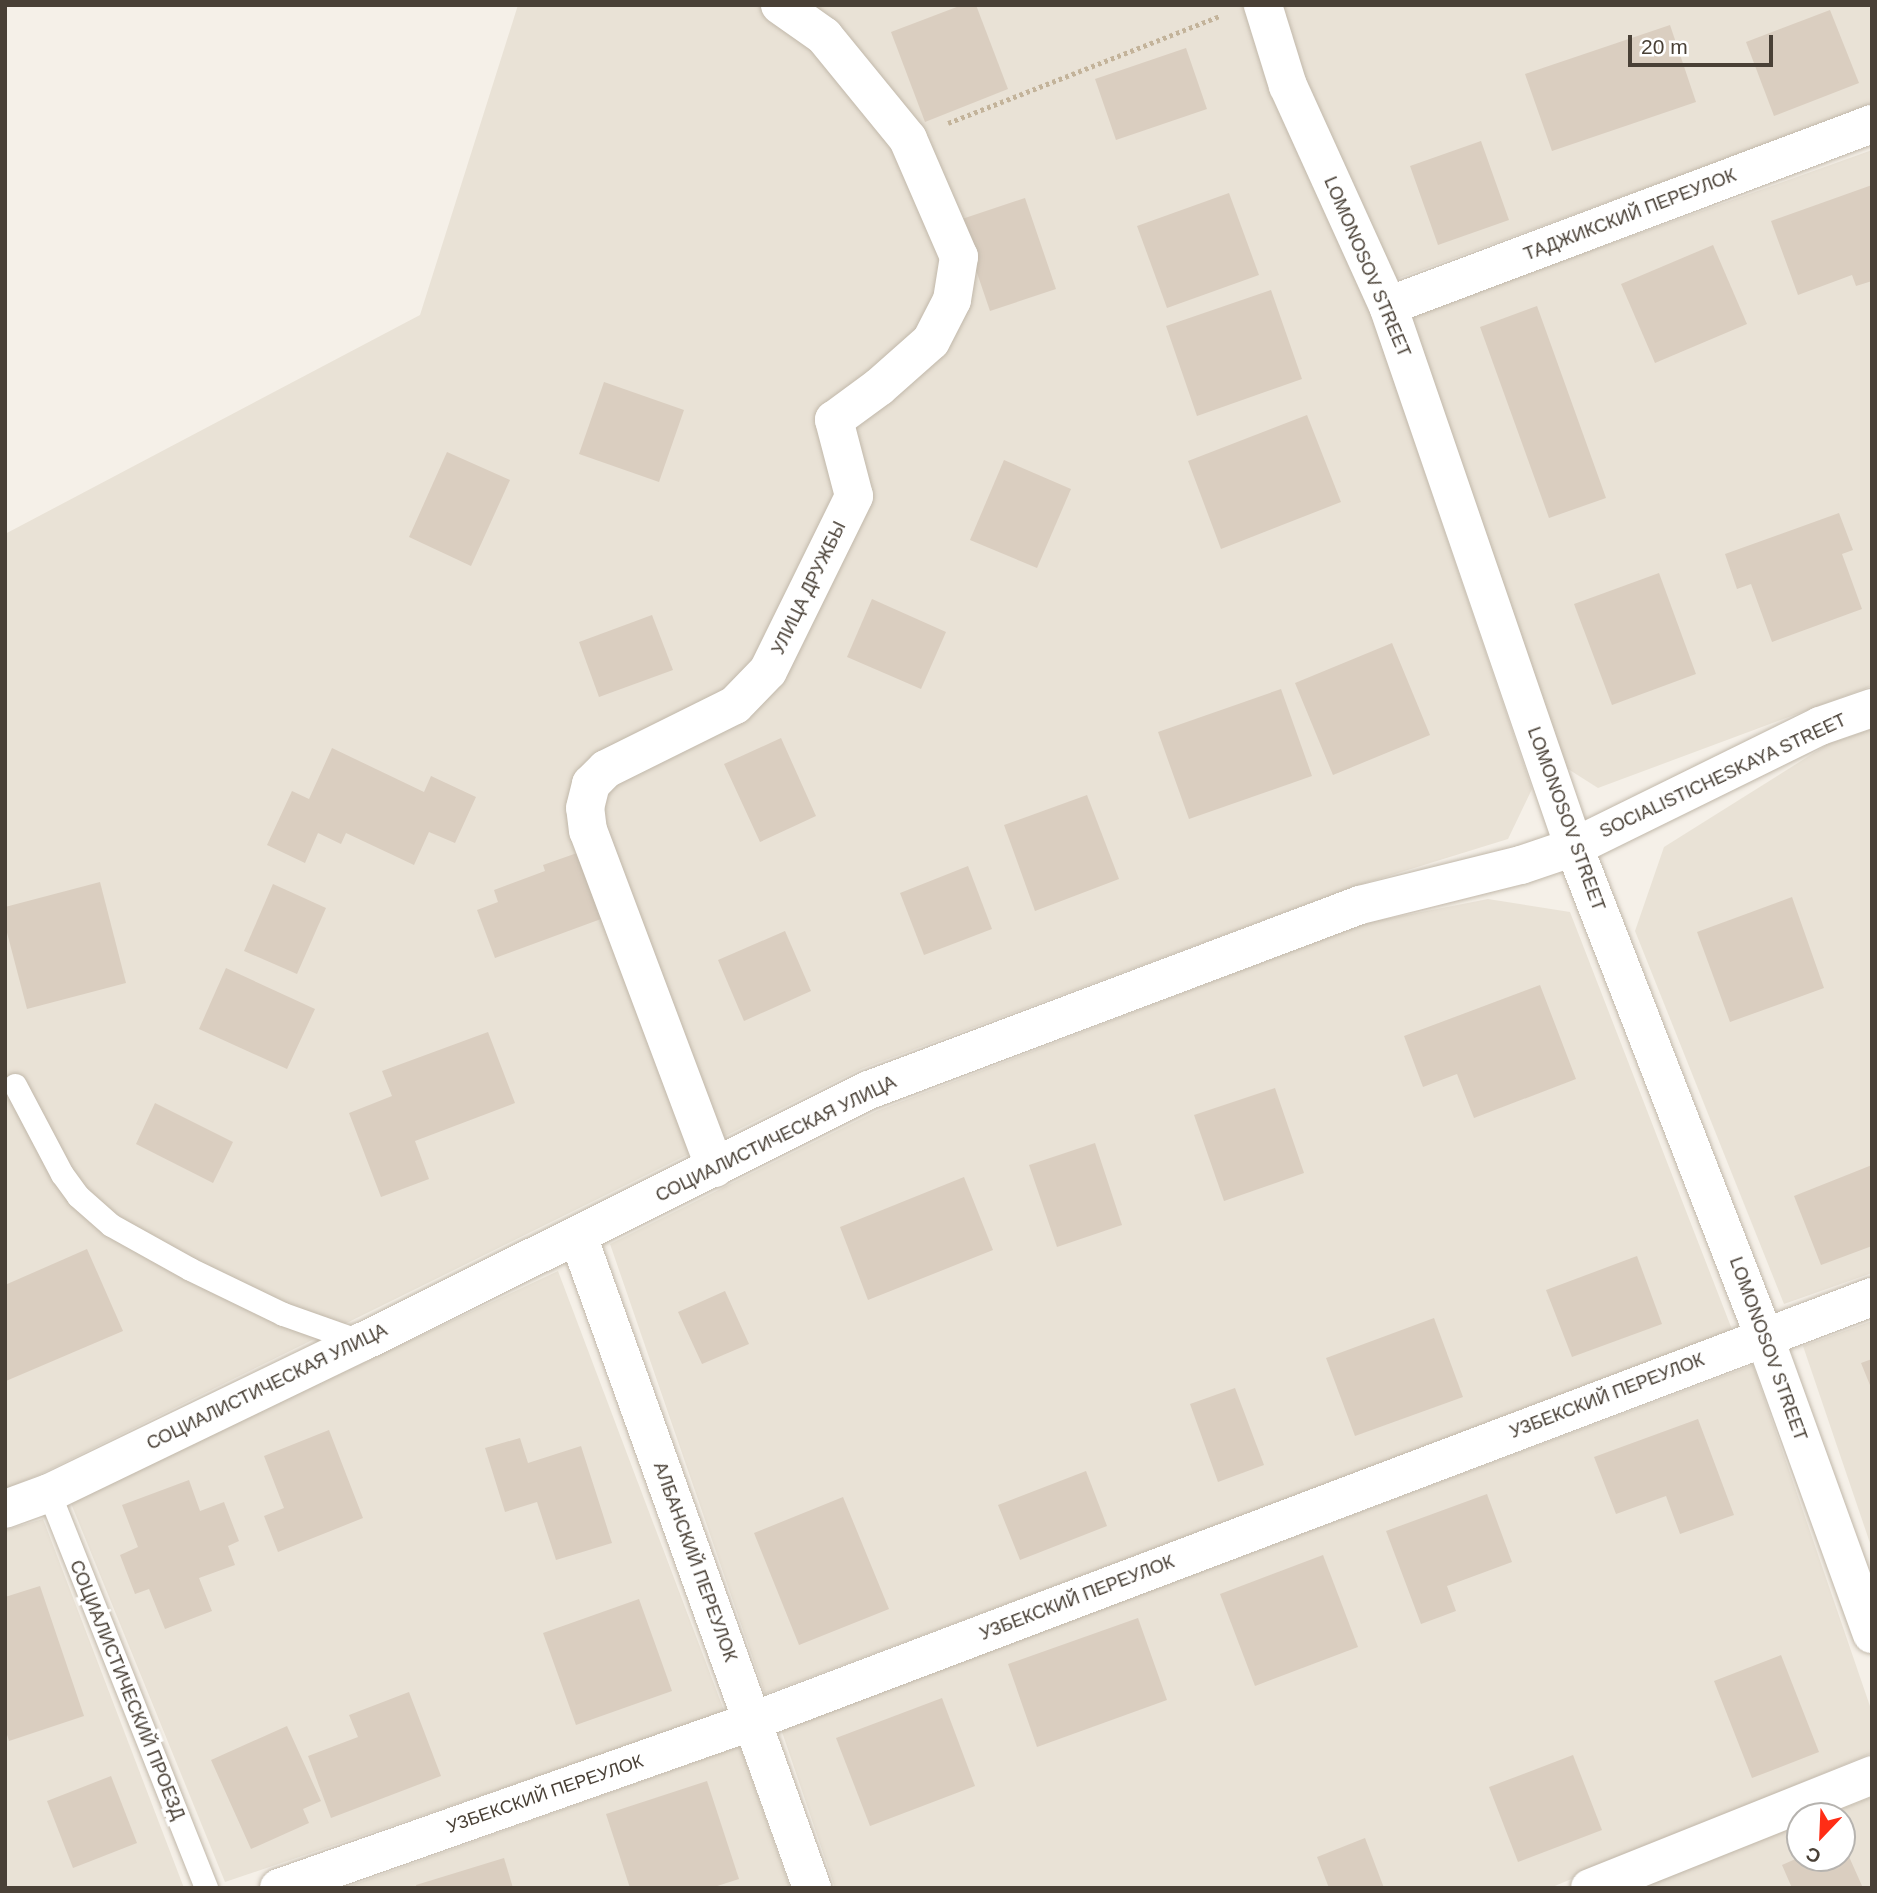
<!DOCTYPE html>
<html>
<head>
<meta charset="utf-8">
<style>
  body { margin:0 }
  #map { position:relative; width:1877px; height:1893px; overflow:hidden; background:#f5f0e8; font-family:Arial,sans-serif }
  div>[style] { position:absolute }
  .residential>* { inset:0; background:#e9e2d6 }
  .building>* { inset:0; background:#dacec0 }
  .path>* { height:4.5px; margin-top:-2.25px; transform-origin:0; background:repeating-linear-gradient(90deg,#c3b39a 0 3.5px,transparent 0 7px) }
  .roads { filter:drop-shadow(0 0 2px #c1b8aa) drop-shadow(0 0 2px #c1b8aa) }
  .service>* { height:23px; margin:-11.5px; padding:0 11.5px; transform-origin:11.5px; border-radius:11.5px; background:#fff }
  .minor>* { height:38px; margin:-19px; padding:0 19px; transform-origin:19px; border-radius:19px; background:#fff }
  .tertiary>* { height:38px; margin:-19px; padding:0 19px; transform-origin:19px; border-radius:19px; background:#fff }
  span { translate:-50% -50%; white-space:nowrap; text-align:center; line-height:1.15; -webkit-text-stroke:7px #fff; paint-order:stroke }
  .street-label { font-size:18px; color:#494036 }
  .frame { position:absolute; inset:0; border:7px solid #494036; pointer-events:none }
  .north { position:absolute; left:1786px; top:1802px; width:70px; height:70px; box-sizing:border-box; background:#fff; border:2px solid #b6b3af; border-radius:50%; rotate:203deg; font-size:19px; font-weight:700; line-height:28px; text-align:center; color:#494036 }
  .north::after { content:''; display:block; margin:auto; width:24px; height:32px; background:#ff2d15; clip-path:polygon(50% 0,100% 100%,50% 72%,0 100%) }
  .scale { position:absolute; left:1628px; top:35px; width:145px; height:32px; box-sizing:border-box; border:4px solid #494036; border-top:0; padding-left:9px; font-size:21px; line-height:24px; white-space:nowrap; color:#494036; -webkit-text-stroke:5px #fff; paint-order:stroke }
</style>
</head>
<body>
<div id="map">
  <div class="residential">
    <i style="clip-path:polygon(518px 5px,1243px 5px,1270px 92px,1370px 311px,1532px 789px,1508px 839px,1356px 886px,861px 1069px,41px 1474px,5px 1489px,5px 534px,420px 315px)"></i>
    <i style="clip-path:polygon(1282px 5px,1872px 5px,1872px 105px,1394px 280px,1306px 80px)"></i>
    <i style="clip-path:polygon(1872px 150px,1872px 686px,1598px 788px,1557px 762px,1411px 315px)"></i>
    <i style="clip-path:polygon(1872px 729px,1872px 1273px,1784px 1304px,1635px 931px,1664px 847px,1828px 744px)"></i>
    <i style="clip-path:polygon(1488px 899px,1570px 912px,1733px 1332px,765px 1694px,610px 1244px,877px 1111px,1365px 923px)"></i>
    <i style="clip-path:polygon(558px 1271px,725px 1713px,225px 1882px,70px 1501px)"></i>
    <i style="clip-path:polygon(1872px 1321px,1872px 1549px,1803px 1346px)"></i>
    <i style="clip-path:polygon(1753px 1365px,1872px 1712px,1872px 1753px,1550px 1888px,835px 1888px,781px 1729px)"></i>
    <i style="clip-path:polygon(43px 1519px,184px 1888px,5px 1888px,5px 1530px)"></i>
    <i style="clip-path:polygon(740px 1746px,790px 1888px,344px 1888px)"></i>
    <i style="clip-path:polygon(1872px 1797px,1872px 1888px,1634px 1888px,1800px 1825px,1800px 1858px,1842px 1858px,1842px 1816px,1823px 1816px)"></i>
  </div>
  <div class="building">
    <i style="clip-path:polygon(962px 5px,976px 5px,1008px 89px,925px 122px,891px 32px)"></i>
    <i style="clip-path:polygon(1830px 10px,1859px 83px,1774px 116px,1746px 42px)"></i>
    <i style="clip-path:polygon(1670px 25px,1696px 102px,1552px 151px,1525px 74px)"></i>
    <i style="clip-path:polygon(1186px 48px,1207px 109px,1116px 140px,1095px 79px)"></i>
    <i style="clip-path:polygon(1481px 141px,1509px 220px,1438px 245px,1410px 166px)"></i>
    <i style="clip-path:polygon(1872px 185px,1872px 281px,1856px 286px,1852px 275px,1798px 295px,1771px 221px)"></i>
    <i style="clip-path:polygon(1229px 193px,1259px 275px,1167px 308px,1137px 226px)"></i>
    <i style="clip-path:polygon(1025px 198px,1056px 289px,990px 311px,959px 220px)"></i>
    <i style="clip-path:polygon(1713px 245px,1747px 324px,1655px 363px,1621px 284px)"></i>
    <i style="clip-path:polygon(1271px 290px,1302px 379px,1197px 416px,1166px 326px)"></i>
    <i style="clip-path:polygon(1537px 306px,1606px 498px,1549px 518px,1480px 327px)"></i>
    <i style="clip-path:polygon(604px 382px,684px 410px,659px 482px,579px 454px)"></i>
    <i style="clip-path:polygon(1307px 415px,1341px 502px,1221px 549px,1188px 461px)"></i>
    <i style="clip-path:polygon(447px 452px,510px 480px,471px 566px,409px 537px)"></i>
    <i style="clip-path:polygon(1004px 460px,1071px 489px,1037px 568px,970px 540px)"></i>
    <i style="clip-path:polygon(1839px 513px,1853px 550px,1842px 554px,1862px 609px,1772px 642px,1751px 584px,1737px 589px,1725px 554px)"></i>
    <i style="clip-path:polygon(1659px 573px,1696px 674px,1612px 705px,1574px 604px)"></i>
    <i style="clip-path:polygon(872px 599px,946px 632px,921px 689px,847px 657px)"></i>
    <i style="clip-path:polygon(652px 615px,673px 670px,599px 697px,579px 642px)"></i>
    <i style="clip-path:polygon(1392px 643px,1430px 735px,1333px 775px,1295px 683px)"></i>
    <i style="clip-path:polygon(1281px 689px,1312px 776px,1189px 819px,1158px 732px)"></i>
    <i style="clip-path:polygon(781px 738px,816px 816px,760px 842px,724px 764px)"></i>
    <i style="clip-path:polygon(332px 748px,424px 792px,431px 776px,476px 797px,455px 843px,429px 832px,414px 865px,346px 833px,341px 844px,318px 833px,305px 863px,267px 845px,292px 791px,309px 799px)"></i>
    <i style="clip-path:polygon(1087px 795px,1119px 879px,1035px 911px,1004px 825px)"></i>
    <i style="clip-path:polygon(577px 853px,601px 919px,495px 958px,477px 910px,498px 902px,494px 890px,545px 871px,543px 865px)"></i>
    <i style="clip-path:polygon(968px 866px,992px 929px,924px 955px,900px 893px)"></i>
    <i style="clip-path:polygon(100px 882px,126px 983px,27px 1009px,5px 925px,5px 907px)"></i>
    <i style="clip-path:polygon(273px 884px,326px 908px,297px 974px,244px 951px)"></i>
    <i style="clip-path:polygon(1792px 897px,1824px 988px,1730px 1022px,1697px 932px)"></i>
    <i style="clip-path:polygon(785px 931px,811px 991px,744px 1021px,718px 960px)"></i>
    <i style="clip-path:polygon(226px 968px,315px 1009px,287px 1069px,199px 1029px)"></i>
    <i style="clip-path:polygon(1540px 985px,1576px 1079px,1474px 1118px,1457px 1074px,1423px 1087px,1404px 1036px)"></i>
    <i style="clip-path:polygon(488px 1032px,515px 1103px,415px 1141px,429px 1179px,381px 1197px,349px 1113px,392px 1096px,382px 1071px)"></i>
    <i style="clip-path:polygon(1275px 1088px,1304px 1173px,1224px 1201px,1194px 1115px)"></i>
    <i style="clip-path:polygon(155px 1103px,233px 1142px,213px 1183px,136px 1144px)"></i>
    <i style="clip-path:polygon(1095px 1143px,1122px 1225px,1057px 1247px,1029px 1165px)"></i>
    <i style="clip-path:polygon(1872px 1165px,1872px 1246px,1821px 1265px,1794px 1196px)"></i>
    <i style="clip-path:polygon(964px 1177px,993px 1250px,868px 1300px,840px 1227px)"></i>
    <i style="clip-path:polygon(87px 1249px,123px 1331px,6px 1381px,5px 1285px)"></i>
    <i style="clip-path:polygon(1637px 1256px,1662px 1324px,1572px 1357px,1546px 1290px)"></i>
    <i style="clip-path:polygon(725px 1291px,749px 1344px,702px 1364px,678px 1312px)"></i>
    <i style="clip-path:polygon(1434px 1318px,1463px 1397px,1355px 1436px,1326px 1358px)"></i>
    <i style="clip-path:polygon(1872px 1359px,1872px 1390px,1861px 1363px)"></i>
    <i style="clip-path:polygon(1235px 1388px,1264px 1465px,1218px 1482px,1190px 1404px)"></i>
    <i style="clip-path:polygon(1698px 1419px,1734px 1515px,1680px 1534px,1666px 1496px,1616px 1514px,1594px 1457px)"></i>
    <i style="clip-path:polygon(329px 1430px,363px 1518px,278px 1552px,264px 1516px,284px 1508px,264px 1456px)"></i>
    <i style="clip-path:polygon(520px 1438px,528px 1463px,581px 1446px,612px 1543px,556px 1560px,537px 1502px,505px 1512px,485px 1448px)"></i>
    <i style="clip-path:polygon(1086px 1471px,1107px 1526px,1020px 1560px,998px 1505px)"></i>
    <i style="clip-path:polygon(189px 1480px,200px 1511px,224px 1502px,239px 1541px,228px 1546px,235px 1565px,199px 1578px,212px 1611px,165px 1629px,149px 1589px,135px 1594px,120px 1555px,138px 1547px,122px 1505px)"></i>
    <i style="clip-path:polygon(1487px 1494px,1512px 1562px,1447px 1586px,1456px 1611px,1421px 1624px,1386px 1531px)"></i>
    <i style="clip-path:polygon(843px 1497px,889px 1609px,799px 1645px,754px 1533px)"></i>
    <i style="clip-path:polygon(1323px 1555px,1358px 1647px,1255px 1686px,1220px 1594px)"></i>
    <i style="clip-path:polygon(40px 1586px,84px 1716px,9px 1741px,5px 1728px,5px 1597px)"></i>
    <i style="clip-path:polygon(639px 1599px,672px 1691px,576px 1725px,543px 1633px)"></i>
    <i style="clip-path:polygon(1138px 1618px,1167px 1700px,1037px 1747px,1008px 1664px)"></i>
    <i style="clip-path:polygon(1781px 1655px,1819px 1752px,1752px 1778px,1714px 1681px)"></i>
    <i style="clip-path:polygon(409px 1692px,441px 1776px,331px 1818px,308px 1756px,358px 1737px,349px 1715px)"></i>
    <i style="clip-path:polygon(942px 1698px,975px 1786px,870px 1826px,836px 1738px)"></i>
    <i style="clip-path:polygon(287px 1726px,321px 1801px,303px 1809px,309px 1823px,251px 1849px,211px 1760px)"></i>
    <i style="clip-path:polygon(1573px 1755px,1602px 1830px,1518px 1862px,1489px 1787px)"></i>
    <i style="clip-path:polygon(111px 1776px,137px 1843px,73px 1868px,47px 1801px)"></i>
    <i style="clip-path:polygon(707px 1781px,739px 1879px,711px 1888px,630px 1888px,606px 1814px)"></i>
    <i style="clip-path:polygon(1365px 1838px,1384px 1888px,1329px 1888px,1317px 1857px)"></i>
    <i style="clip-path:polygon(1842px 1841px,1863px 1888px,1792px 1888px,1782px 1865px,1800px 1857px,1842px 1858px)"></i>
    <i style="clip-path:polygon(504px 1858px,513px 1888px,417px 1888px,416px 1885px)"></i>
  </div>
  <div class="path">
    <i style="left:948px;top:123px;width:292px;rotate:-21.5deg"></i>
  </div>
  <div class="roads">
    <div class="service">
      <i style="left:15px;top:1085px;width:101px;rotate:62.2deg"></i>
      <i style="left:62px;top:1174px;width:27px;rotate:54deg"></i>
      <i style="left:78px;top:1196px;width:44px;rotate:41.3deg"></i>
      <i style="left:111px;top:1225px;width:90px;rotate:29.1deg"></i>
      <i style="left:190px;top:1269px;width:103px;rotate:25.8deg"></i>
      <i style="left:283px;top:1314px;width:84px;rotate:19.5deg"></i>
      <i style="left:49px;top:1493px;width:425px;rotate:68.3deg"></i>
    </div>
    <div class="minor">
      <i style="left:1388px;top:306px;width:517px;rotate:-20.61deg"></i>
      <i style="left:715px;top:1168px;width:360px;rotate:-110.6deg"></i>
      <i style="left:588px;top:831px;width:23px;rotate:-97deg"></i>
      <i style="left:585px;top:808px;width:25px;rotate:-76deg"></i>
      <i style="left:591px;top:784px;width:21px;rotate:-45deg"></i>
      <i style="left:606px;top:769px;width:144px;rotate:-26.4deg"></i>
      <i style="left:735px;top:705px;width:47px;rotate:-45.9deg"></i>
      <i style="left:768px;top:671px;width:195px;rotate:-63.8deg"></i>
      <i style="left:854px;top:496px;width:79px;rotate:-104.7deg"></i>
      <i style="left:834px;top:420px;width:56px;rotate:-36.3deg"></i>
      <i style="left:879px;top:387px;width:69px;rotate:-41.5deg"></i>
      <i style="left:931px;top:341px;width:46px;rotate:-62.9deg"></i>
      <i style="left:952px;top:300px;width:44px;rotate:-80.8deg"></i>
      <i style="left:959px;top:257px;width:129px;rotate:-113.4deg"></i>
      <i style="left:908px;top:139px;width:133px;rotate:-129.2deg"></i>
      <i style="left:824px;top:36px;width:54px;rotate:-144.8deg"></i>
      <i style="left:578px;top:1236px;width:693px;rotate:70.26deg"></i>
      <i style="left:5px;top:1509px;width:47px;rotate:-20deg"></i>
      <i style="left:49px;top:1493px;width:348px;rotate:-25.8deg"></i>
      <i style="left:362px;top:1342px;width:566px;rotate:-26.43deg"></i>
      <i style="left:869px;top:1090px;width:525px;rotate:-20.65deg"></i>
      <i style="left:1360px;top:905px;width:166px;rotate:-14deg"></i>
      <i style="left:1521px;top:865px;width:56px;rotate:-18.8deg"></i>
      <i style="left:1574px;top:847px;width:572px;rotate:-108.97deg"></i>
      <i style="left:1388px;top:306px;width:242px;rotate:-114.4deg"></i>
      <i style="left:1288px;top:86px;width:85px;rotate:-107.2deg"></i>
      <i style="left:279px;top:1888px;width:503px;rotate:-19.41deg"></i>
      <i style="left:753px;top:1721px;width:1197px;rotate:-20.75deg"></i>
      <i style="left:1590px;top:1888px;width:304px;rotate:-21.8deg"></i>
    </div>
    <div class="tertiary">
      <i style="left:1872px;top:708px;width:55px;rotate:160.9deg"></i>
      <i style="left:1820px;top:726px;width:274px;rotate:153.8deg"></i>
      <i style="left:1574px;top:847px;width:525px;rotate:68.77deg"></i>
      <i style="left:1764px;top:1336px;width:317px;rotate:70.1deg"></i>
    </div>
  </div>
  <div class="street-label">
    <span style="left:1630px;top:215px;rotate:-21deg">ТАДЖИКСКИЙ ПЕРЕУЛОК</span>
    <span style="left:1367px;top:267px;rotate:67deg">LOMONOSOV STREET</span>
    <span style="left:809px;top:588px;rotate:-64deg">УЛИЦА ДРУЖБЫ</span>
    <span style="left:1723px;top:776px;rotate:-25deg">SOCIALISTICHESKAYA STREET</span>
    <span style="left:1566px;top:819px;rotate:70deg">LOMONOSOV STREET</span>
    <span style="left:776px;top:1139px;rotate:-26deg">СОЦИАЛИСТИЧЕСКАЯ УЛИЦА</span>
    <span style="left:1768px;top:1349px;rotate:70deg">LOMONOSOV STREET</span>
    <span style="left:267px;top:1387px;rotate:-26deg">СОЦИАЛИСТИЧЕСКАЯ УЛИЦА</span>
    <span style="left:1607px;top:1396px;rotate:-21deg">УЗБЕКСКИЙ ПЕРЕУЛОК</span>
    <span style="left:695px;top:1562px;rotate:70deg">АЛБАНСКИЙ ПЕРЕУЛОК</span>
    <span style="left:1077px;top:1598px;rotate:-21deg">УЗБЕКСКИЙ ПЕРЕУЛОК</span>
    <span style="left:127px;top:1690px;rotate:68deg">СОЦИАЛИСТИЧЕСКИЙ ПРОЕЗД</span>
    <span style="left:545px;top:1794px;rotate:-19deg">УЗБЕКСКИЙ ПЕРЕУЛОК</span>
  </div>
  <div class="frame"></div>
  <div class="north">С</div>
  <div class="scale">20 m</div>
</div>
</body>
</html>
